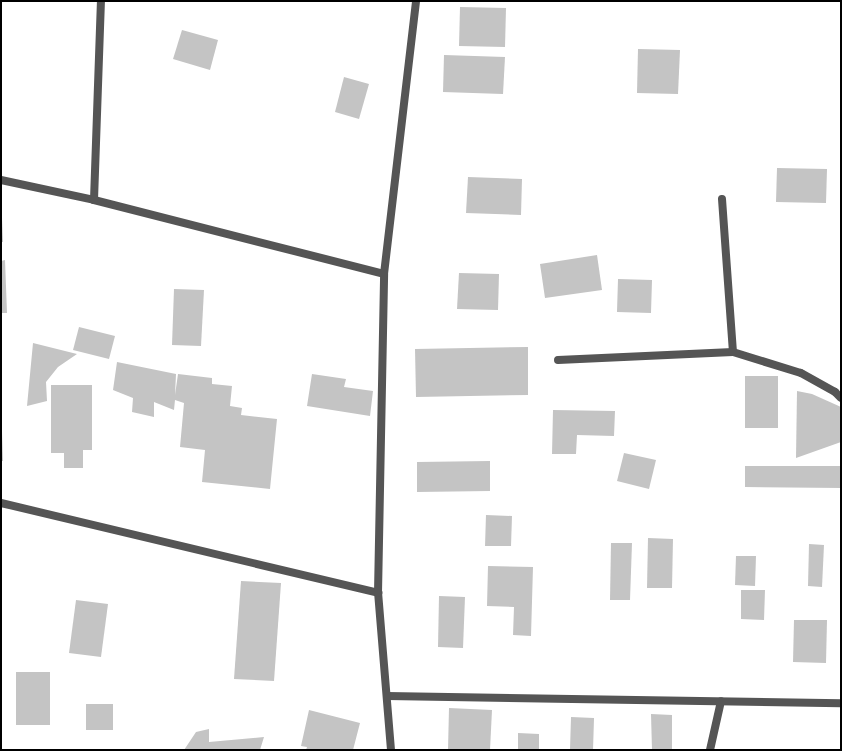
<!DOCTYPE html>
<html>
<head>
<meta charset="utf-8">
<style>
  body { margin:0 }
  #map { position:relative; width:842px; height:751px; overflow:hidden; background:#fff; font-family:Helvetica,sans-serif }
  div>[style] { position:absolute }
  .building>* { inset:0; background:#c4c4c4 }
  .service>* { height:8px; margin:-4px; padding:0 4px; transform-origin:4px; border-radius:4px; background:#555 }
  .minor>* { height:8px; margin:-4px; padding:0 4px; transform-origin:4px; border-radius:4px; background:#555 }
  span { translate:-50% -50%; white-space:nowrap; text-align:center; line-height:1.15; -webkit-text-stroke:3px #fff; paint-order:stroke }
  .frame { position:absolute; inset:0; border:2px solid #000; pointer-events:none }
</style>
</head>
<body>
<div id="map">
  <div class="building">
    <i style="clip-path:polygon(460px 7px,506px 8px,505px 47px,459px 46px)"></i>
    <i style="clip-path:polygon(182px 30px,218px 40px,210px 70px,173px 59px)"></i>
    <i style="clip-path:polygon(638px 49px,680px 50px,678px 94px,637px 93px)"></i>
    <i style="clip-path:polygon(444px 55px,505px 57px,503px 94px,443px 92px)"></i>
    <i style="clip-path:polygon(344px 77px,369px 84px,359px 119px,335px 112px)"></i>
    <i style="clip-path:polygon(777px 168px,827px 169px,826px 203px,776px 202px)"></i>
    <i style="clip-path:polygon(468px 177px,522px 179px,521px 215px,466px 213px)"></i>
    <i style="clip-path:polygon(1px 218px,2px 218px,3px 242px,1px 242px)"></i>
    <i style="clip-path:polygon(597px 255px,602px 290px,545px 298px,540px 264px)"></i>
    <i style="clip-path:polygon(5px 260px,7px 313px,1px 313px,1px 261px)"></i>
    <i style="clip-path:polygon(459px 273px,499px 274px,498px 310px,457px 309px)"></i>
    <i style="clip-path:polygon(618px 279px,652px 280px,651px 313px,617px 312px)"></i>
    <i style="clip-path:polygon(174px 289px,204px 290px,201px 346px,172px 345px)"></i>
    <i style="clip-path:polygon(79px 327px,115px 336px,109px 359px,73px 350px)"></i>
    <i style="clip-path:polygon(33px 343px,77px 354px,58px 367px,46px 382px,47px 401px,27px 406px)"></i>
    <i style="clip-path:polygon(528px 347px,528px 395px,416px 397px,415px 349px)"></i>
    <i style="clip-path:polygon(117px 362px,176px 374px,175px 395px,178px 374px,212px 378px,212px 384px,232px 386px,230px 406px,242px 408px,241px 415px,277px 419px,270px 489px,202px 482px,205px 450px,180px 447px,184px 403px,175px 400px,174px 410px,154px 402px,154px 417px,132px 412px,133px 398px,113px 390px)"></i>
    <i style="clip-path:polygon(312px 374px,346px 379px,344px 387px,373px 391px,370px 416px,307px 406px)"></i>
    <i style="clip-path:polygon(745px 376px,778px 376px,778px 428px,745px 428px)"></i>
    <i style="clip-path:polygon(51px 385px,92px 385px,92px 450px,83px 450px,83px 468px,64px 468px,64px 453px,51px 453px)"></i>
    <i style="clip-path:polygon(797px 391px,812px 394px,841px 407px,841px 442px,796px 458px)"></i>
    <i style="clip-path:polygon(553px 410px,615px 411px,614px 436px,577px 435px,576px 454px,552px 454px)"></i>
    <i style="clip-path:polygon(1px 432px,2px 432px,3px 461px,1px 461px)"></i>
    <i style="clip-path:polygon(624px 453px,656px 460px,649px 489px,617px 481px)"></i>
    <i style="clip-path:polygon(490px 461px,490px 491px,417px 492px,417px 462px)"></i>
    <i style="clip-path:polygon(745px 466px,841px 466px,841px 488px,745px 487px)"></i>
    <i style="clip-path:polygon(486px 515px,512px 516px,511px 546px,485px 546px)"></i>
    <i style="clip-path:polygon(648px 538px,673px 539px,672px 588px,647px 588px)"></i>
    <i style="clip-path:polygon(611px 543px,632px 543px,630px 600px,610px 600px)"></i>
    <i style="clip-path:polygon(809px 544px,824px 545px,822px 587px,808px 586px)"></i>
    <i style="clip-path:polygon(736px 556px,756px 556px,755px 586px,735px 585px)"></i>
    <i style="clip-path:polygon(488px 566px,533px 567px,531px 636px,513px 635px,514px 607px,487px 606px)"></i>
    <i style="clip-path:polygon(241px 581px,281px 583px,274px 681px,234px 679px)"></i>
    <i style="clip-path:polygon(741px 590px,765px 590px,764px 620px,741px 619px)"></i>
    <i style="clip-path:polygon(439px 596px,465px 597px,463px 648px,438px 647px)"></i>
    <i style="clip-path:polygon(76px 600px,108px 604px,101px 657px,69px 653px)"></i>
    <i style="clip-path:polygon(794px 620px,827px 620px,826px 663px,793px 662px)"></i>
    <i style="clip-path:polygon(16px 672px,50px 672px,50px 725px,16px 725px)"></i>
    <i style="clip-path:polygon(86px 704px,113px 704px,113px 730px,86px 730px)"></i>
    <i style="clip-path:polygon(449px 708px,492px 710px,490px 750px,448px 750px)"></i>
    <i style="clip-path:polygon(309px 710px,360px 723px,353px 750px,306px 750px,307px 747px,301px 746px)"></i>
    <i style="clip-path:polygon(651px 714px,672px 715px,672px 750px,652px 750px)"></i>
    <i style="clip-path:polygon(571px 717px,594px 718px,593px 750px,570px 750px)"></i>
    <i style="clip-path:polygon(209px 729px,209px 742px,264px 737px,260px 750px,184px 750px,196px 732px)"></i>
    <i style="clip-path:polygon(518px 733px,539px 734px,539px 750px,518px 750px)"></i>
  </div>
  <div class="service">
    <i style="left:722px;top:199px;width:153px;rotate:85.9deg"></i>
    <i style="left:558px;top:360px;width:175px;rotate:-2.6deg"></i>
    <i style="left:733px;top:352px;width:71px;rotate:17.2deg"></i>
    <i style="left:801px;top:373px;width:39px;rotate:29deg"></i>
    <i style="left:835px;top:392px;width:8px;rotate:45deg"></i>
    <i style="left:710px;top:750px;width:50px;rotate:-77.3deg"></i>
  </div>
  <div class="minor">
    <i style="left:1px;top:180px;width:95px;rotate:12.1deg"></i>
    <i style="left:94px;top:200px;width:299px;rotate:14.3deg"></i>
    <i style="left:94px;top:200px;width:199px;rotate:-88deg"></i>
    <i style="left:1px;top:503px;width:388px;rotate:13.4deg"></i>
    <i style="left:387px;top:696px;width:454px;rotate:0.9deg"></i>
    <i style="left:391px;top:750px;width:158px;rotate:-94.7deg"></i>
    <i style="left:378px;top:593px;width:319px;rotate:-88.9deg"></i>
    <i style="left:384px;top:274px;width:275px;rotate:-83.3deg"></i>
  </div>
  <div class="frame"></div>
</div>
</body>
</html>
